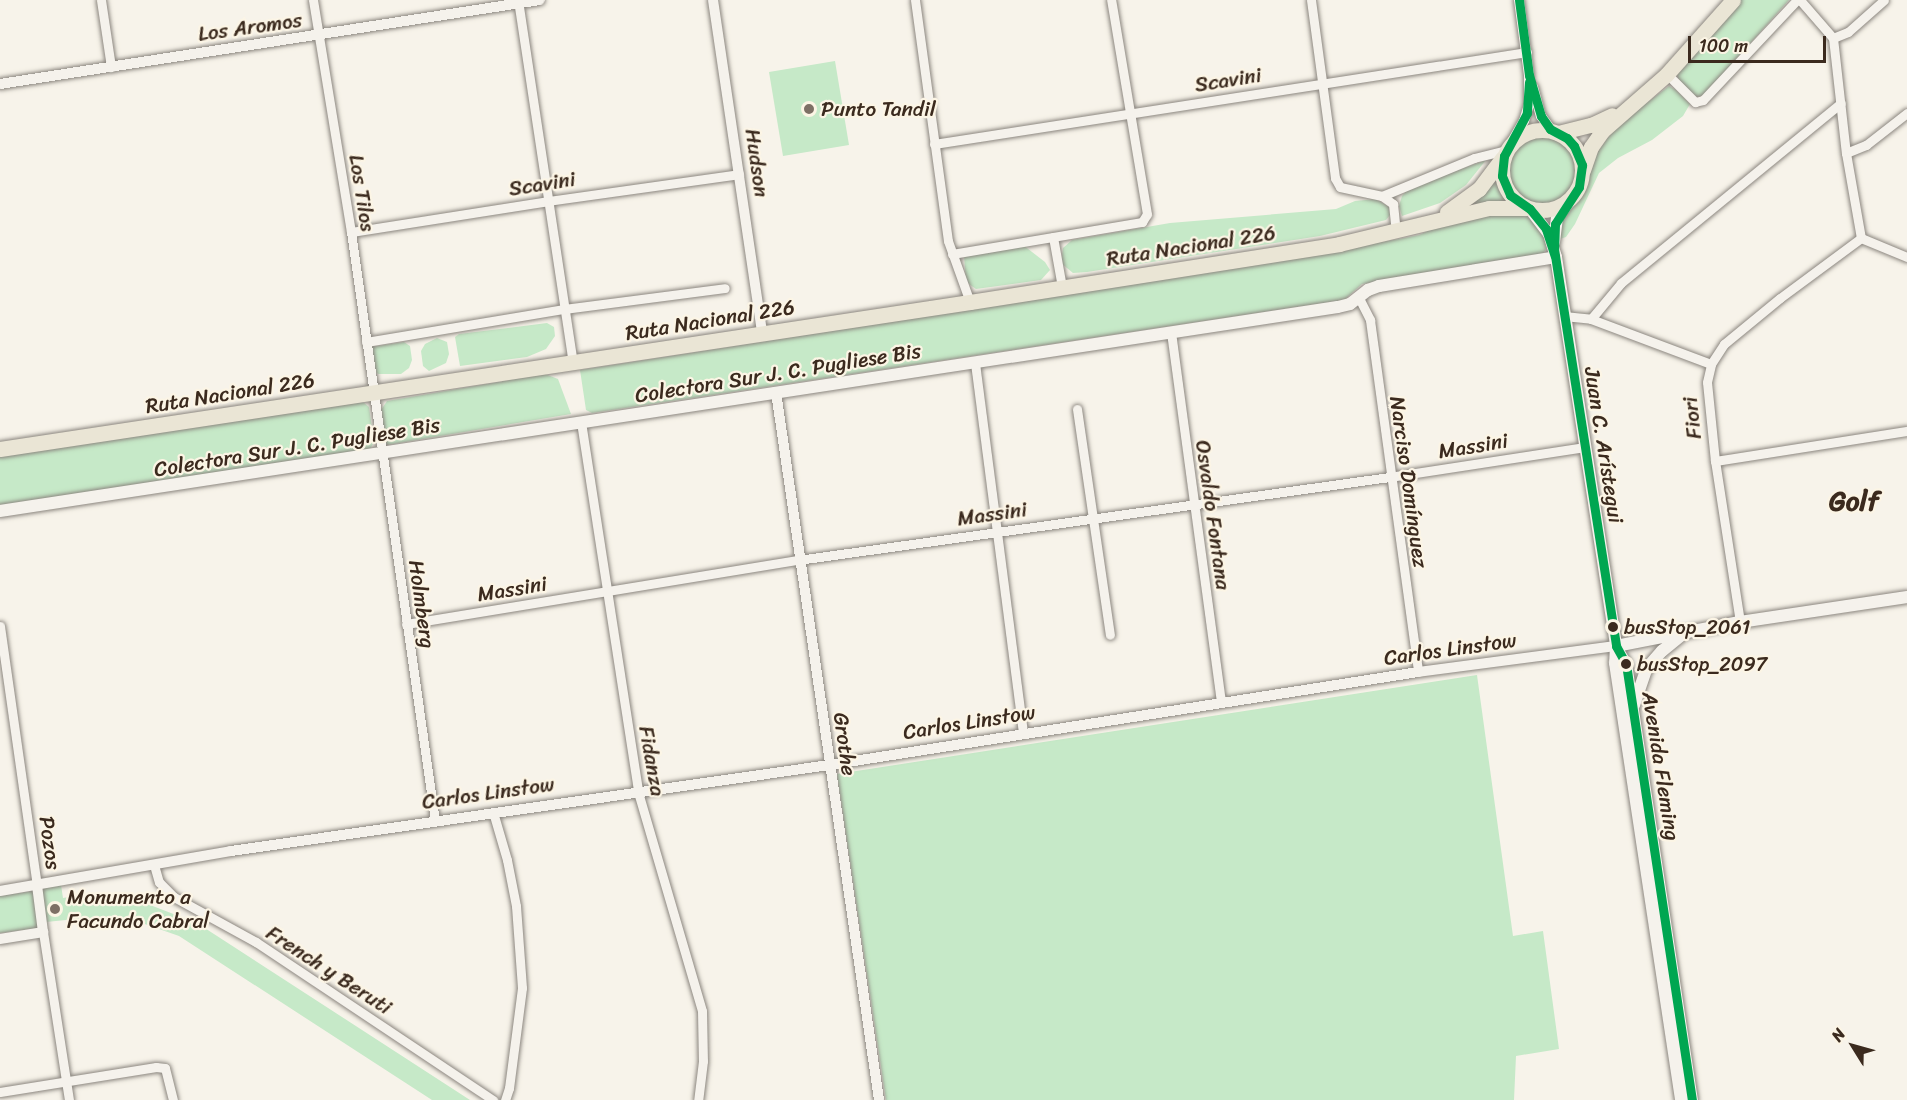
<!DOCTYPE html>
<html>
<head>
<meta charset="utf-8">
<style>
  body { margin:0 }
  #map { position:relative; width:1907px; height:1100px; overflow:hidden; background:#f7f3ea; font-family:Sriracha,sans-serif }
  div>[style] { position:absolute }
  .green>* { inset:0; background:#c6e9c8 }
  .round { border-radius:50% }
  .roads { filter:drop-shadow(0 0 2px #8b867f) drop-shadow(0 0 2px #8b867f) }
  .minor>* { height:9px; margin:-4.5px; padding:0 4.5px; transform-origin:4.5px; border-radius:4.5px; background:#f5f2ec }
  .tertiary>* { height:10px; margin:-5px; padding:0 5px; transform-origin:5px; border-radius:5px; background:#f5f2ec }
  .secondary>* { height:12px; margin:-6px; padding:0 6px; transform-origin:6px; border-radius:6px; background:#f5f2ec }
  .trunk>* { height:15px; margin:-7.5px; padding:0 7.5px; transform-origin:7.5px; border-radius:7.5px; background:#eae5d5 }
  .trunk>.ring { margin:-7.5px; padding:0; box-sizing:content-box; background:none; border:15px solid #eae5d5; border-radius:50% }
  .bus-1>* { height:9px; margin:-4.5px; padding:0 4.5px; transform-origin:4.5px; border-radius:4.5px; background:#00a651 }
  .dots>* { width:16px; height:16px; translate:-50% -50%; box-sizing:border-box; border:3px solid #fcf5e5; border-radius:50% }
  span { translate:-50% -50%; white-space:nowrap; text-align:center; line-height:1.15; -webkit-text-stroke:4.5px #fcf5e5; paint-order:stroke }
  .bus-label { font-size:20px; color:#3b2a1e }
  .left { translate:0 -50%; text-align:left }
  .street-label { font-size:21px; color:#3b2a1e }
  .poi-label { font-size:21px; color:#3b2a1e }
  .district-label { font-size:27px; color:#3b2a1e; font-weight:700 }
  .north { position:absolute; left:1823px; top:1016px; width:60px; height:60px; -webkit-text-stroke:4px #fcf5e5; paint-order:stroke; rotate:307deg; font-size:16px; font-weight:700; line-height:24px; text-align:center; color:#3b2a1e }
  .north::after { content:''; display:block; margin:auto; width:21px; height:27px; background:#3b2a1e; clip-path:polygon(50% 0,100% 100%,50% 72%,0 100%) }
  .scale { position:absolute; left:1688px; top:36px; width:138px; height:27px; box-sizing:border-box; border:3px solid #3b2a1e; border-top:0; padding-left:8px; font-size:18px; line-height:21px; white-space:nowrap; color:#3b2a1e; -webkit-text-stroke:4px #fcf5e5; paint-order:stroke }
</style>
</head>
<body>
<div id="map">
  <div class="green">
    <i style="clip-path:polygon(1740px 0,1789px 0,1704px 95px,1697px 97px,1678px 79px,1677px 73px)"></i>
    <i style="clip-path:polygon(835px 61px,849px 145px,783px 156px,769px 72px)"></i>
    <i style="clip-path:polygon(1669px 86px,1676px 90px,1690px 104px,1683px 116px,1652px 140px,1618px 158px,1599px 173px,1575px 224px,1566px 237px,1560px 239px,1560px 219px,1582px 192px,1596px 155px,1606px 140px,1619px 124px)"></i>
    <i class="round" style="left:1507px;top:135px;width:70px;height:70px"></i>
    <i style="clip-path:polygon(1486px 160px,1466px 185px,1440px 203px,1402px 216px,1399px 206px,1402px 196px,1409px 188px)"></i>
    <i style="clip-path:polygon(1494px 180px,1506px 202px,1461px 207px)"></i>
    <i style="clip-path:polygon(1376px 199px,1389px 207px,1390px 215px,1386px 220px,1320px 236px,1087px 272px,1073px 273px,1061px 263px,1063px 248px,1072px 240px,1170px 223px,1336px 209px,1355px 201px)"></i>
    <i style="clip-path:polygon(1515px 213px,1532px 219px,1541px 228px,1547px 247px,1543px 254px,1362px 284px,1344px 300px,592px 413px,586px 410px,580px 370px,1154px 281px,1399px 239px,1419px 235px,1453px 219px)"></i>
    <i style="clip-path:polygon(1023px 245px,1045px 262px,1050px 270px,1041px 280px,976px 289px,966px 282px,964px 256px)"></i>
    <i style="clip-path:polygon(547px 323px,554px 327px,555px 336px,546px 349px,527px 357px,460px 366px,455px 337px,459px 334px)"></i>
    <i style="clip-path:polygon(437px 338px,447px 342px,449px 354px,446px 363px,429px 371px,423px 366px,421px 351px,425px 344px)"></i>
    <i style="clip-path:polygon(404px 342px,410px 346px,412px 360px,409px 368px,401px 374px,378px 374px,373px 369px,371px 347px)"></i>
    <i style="clip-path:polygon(545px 374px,558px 379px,571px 414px,387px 445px,382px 439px,379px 413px,387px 401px)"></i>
    <i style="clip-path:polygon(363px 402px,369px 407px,374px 442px,370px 449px,0 506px,0 456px)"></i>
    <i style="clip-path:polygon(1477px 675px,1513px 936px,1543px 931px,1559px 1049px,1516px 1056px,1514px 1100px,886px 1100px,837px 774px)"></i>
    <i style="clip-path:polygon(61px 885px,63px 898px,85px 894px,137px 900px,197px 923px,470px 1100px,432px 1100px,179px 936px,139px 922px,66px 920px,46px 922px,41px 888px)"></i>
    <i style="clip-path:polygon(33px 891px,39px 928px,0 933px,0 896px)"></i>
  </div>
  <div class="roads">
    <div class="minor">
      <i style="left:101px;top:0;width:68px;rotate:81.5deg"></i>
      <i style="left:313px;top:0;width:235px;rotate:80.7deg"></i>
      <i style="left:351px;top:232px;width:595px;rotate:81.88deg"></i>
      <i style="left:518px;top:0;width:368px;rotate:81.4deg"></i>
      <i style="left:915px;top:0;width:243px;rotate:82.2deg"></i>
      <i style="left:948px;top:241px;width:65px;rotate:70.2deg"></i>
      <i style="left:1311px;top:0;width:180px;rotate:82.3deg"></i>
      <i style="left:1335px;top:178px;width:10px;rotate:61deg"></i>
      <i style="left:1340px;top:187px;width:43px;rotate:12.1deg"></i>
      <i style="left:1382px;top:196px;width:14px;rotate:36deg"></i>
      <i style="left:1393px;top:204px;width:27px;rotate:84deg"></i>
      <i style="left:1800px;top:0;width:50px;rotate:49deg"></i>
      <i style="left:1833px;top:38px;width:116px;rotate:83.6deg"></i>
      <i style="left:1846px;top:153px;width:86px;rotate:80deg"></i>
      <i style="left:1861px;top:238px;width:50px;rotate:22.4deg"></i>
      <i style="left:1833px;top:38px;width:16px;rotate:-22deg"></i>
      <i style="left:1848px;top:32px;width:48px;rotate:-41.6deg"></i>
      <i style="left:1667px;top:74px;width:40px;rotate:45deg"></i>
      <i style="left:1695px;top:102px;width:8px;rotate:-14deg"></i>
      <i style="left:1703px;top:100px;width:137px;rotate:-46.8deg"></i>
      <i style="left:934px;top:144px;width:600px;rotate:-8.82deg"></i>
      <i style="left:1846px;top:153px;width:22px;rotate:-22deg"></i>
      <i style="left:1866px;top:145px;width:52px;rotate:-38deg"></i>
      <i style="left:1382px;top:196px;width:100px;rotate:-22.4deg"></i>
      <i style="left:1474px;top:158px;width:34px;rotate:-14deg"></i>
      <i style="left:351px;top:232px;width:199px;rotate:-8.9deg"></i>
      <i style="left:548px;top:201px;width:193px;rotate:-8deg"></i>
      <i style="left:1053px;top:237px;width:51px;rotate:79.8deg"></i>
      <i style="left:952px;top:254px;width:193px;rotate:-9.6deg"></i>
      <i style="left:1142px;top:222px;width:9px;rotate:-58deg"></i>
      <i style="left:1147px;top:214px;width:217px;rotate:-99.5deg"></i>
      <i style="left:1359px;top:298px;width:25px;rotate:63deg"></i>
      <i style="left:1370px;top:320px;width:355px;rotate:82.2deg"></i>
      <i style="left:1564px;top:316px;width:27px;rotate:6deg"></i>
      <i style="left:1591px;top:319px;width:128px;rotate:20.6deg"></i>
      <i style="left:1591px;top:319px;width:47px;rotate:-50.2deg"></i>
      <i style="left:1621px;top:283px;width:284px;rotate:-39.3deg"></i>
      <i style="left:1171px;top:332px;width:373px;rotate:82.3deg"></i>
      <i style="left:366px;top:342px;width:201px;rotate:-9.5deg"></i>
      <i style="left:564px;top:309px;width:162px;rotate:-7.4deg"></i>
      <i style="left:975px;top:363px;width:373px;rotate:82.6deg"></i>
      <i style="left:1077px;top:409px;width:228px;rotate:81.7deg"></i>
      <i style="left:581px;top:422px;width:374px;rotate:81.2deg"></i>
      <i style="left:638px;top:792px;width:228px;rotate:73.7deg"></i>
      <i style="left:702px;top:1011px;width:50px;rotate:88.9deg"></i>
      <i style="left:703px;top:1061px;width:39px;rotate:97deg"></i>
      <i style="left:1715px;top:461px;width:194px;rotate:-8.9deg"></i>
      <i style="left:1740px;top:622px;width:163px;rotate:-98.8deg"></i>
      <i style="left:1715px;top:461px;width:79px;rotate:-95.8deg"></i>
      <i style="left:1707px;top:382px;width:18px;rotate:-77deg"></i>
      <i style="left:1711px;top:364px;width:24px;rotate:-57deg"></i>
      <i style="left:1724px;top:344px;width:72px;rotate:-39.4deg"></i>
      <i style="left:1780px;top:298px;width:101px;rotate:-36.5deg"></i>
      <i style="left:406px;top:624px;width:397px;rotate:-9.3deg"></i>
      <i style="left:798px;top:560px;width:597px;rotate:-7.99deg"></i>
      <i style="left:1389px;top:477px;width:197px;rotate:-8.7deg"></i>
      <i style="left:0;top:626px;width:262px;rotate:81.9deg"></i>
      <i style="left:493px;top:812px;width:50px;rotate:73.7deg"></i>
      <i style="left:507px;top:860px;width:47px;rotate:78.9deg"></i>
      <i style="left:516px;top:906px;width:82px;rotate:85.8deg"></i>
      <i style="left:522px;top:988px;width:101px;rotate:97.4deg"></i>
      <i style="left:509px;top:1088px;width:13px;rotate:108deg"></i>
      <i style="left:154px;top:865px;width:18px;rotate:74deg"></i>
      <i style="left:159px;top:882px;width:21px;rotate:45deg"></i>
      <i style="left:174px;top:897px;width:94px;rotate:28.8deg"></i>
      <i style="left:256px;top:942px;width:285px;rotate:33.7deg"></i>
      <i style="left:43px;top:932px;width:170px;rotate:81.2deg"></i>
      <i style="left:0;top:1092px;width:158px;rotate:-9.1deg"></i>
      <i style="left:156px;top:1067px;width:9px;rotate:6deg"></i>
      <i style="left:165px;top:1068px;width:33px;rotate:76deg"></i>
    </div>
    <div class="tertiary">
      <i style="left:713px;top:0;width:337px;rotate:81.6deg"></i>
      <i style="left:0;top:84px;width:546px;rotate:-8.84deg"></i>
      <i style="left:1533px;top:87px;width:30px;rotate:75deg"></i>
      <i style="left:1541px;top:116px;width:19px;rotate:54deg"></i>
      <i style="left:1510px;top:145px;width:28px;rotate:-60deg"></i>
      <i style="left:1524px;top:121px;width:17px;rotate:-73deg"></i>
      <i style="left:1529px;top:105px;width:30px;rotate:-90deg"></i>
      <i style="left:1529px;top:75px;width:76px;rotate:-97.6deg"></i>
      <i style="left:776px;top:392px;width:715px;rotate:81.72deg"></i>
      <i style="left:0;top:891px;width:234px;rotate:-9.8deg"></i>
      <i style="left:231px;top:851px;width:604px;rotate:-8.18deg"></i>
      <i style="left:829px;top:765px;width:596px;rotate:-8.97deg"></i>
      <i style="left:1418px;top:672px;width:200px;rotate:-7.5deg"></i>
      <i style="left:0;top:939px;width:44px;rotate:-9.2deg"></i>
      <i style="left:43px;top:932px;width:47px;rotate:-97.3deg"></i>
    </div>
    <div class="secondary">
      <i style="left:1530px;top:209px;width:31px;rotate:53deg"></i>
      <i style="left:1549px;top:234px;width:24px;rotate:73deg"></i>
      <i style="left:1556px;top:257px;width:394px;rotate:81.2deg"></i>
      <i style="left:1616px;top:646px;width:17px;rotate:93deg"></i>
      <i style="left:1615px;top:663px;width:442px;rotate:81.4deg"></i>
      <i style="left:1554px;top:242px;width:24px;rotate:-83deg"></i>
      <i style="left:1557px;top:218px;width:27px;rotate:-54deg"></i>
      <i style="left:0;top:511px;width:1353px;rotate:-8.67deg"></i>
      <i style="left:1338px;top:307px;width:12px;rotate:-14deg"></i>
      <i style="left:1350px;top:304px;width:23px;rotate:-38deg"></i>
      <i style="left:1368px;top:290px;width:12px;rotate:-20deg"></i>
      <i style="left:1379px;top:286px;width:179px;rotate:-9.3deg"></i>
      <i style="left:1616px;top:646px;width:126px;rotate:-11deg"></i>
      <i style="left:1740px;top:622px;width:169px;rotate:-8.5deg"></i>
      <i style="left:1616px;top:647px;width:20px;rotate:60deg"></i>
      <i style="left:1626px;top:664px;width:441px;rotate:81.4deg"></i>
      <i style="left:1634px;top:705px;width:39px;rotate:-71deg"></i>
      <i style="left:1647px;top:668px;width:23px;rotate:-49deg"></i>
      <i style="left:1662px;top:651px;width:26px;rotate:-39deg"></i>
    </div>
    <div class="trunk">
      <i class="ring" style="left:1502px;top:130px;width:65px;height:65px"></i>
      <i style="left:1558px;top:133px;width:34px;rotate:-14deg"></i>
      <i style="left:1591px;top:125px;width:23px;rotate:-25deg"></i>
      <i style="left:1583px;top:170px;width:24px;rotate:-71deg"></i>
      <i style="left:1591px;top:147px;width:19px;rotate:-55deg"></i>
      <i style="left:1602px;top:131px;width:86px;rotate:-41.2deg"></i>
      <i style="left:1667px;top:74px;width:99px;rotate:-48.3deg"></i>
      <i style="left:1447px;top:212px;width:39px;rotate:-36deg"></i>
      <i style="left:1479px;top:189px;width:39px;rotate:-53deg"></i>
      <i style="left:0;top:449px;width:981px;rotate:-8.62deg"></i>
      <i style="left:970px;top:302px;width:374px;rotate:-8.9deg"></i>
      <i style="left:1339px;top:244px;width:154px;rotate:-13.5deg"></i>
      <i style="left:1489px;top:208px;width:37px"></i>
    </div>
  </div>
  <div class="bus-1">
    <i style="left:1519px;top:0;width:76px;rotate:82.4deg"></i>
    <i style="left:1529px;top:75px;width:43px;rotate:73.7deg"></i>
    <i style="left:1541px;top:116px;width:16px;rotate:55deg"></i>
    <i style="left:1550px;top:129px;width:19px;rotate:28deg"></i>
    <i style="left:1567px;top:138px;width:11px;rotate:49deg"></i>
    <i style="left:1574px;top:146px;width:21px;rotate:67deg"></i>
    <i style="left:1582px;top:165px;width:22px;rotate:98deg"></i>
    <i style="left:1579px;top:187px;width:44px;rotate:123deg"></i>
    <i style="left:1555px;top:224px;width:25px;rotate:92deg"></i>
    <i style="left:1554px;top:249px;width:402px;rotate:81.1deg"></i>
    <i style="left:1616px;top:646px;width:21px;rotate:61deg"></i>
    <i style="left:1626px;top:664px;width:441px;rotate:81.4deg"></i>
    <i style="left:1529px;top:82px;width:31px;rotate:94deg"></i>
    <i style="left:1527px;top:113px;width:49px;rotate:118.1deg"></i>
    <i style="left:1504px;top:156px;width:20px;rotate:96deg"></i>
    <i style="left:1502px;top:176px;width:21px;rotate:67deg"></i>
    <i style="left:1510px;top:195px;width:24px;rotate:35deg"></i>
    <i style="left:1530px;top:209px;width:26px;rotate:51deg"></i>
    <i style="left:1546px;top:229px;width:28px;rotate:72deg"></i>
  </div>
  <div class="dots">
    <i style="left:809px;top:109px;background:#7d7065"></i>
    <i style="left:1613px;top:627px;background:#3b2a1e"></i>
    <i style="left:1626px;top:664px;background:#3b2a1e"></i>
    <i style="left:55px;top:909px;background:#7d7065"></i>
  </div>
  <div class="bus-label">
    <span class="left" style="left:1624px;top:627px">busStop_2061</span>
    <span class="left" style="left:1637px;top:664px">busStop_2097</span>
  </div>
  <div class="street-label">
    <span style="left:250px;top:27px;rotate:-8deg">Los Aromos</span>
    <span style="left:1228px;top:80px;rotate:-9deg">Scavini</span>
    <span style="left:757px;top:163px;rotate:82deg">Hudson</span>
    <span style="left:542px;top:184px;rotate:-9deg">Scavini</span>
    <span style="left:362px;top:193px;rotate:81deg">Los Tilos</span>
    <span style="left:1191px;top:246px;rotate:-9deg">Ruta Nacional 226</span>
    <span style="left:710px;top:320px;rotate:-9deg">Ruta Nacional 226</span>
    <span style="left:778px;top:373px;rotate:-9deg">Colectora Sur J. C. Pugliese Bis</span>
    <span style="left:230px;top:393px;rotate:-9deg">Ruta Nacional 226</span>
    <span style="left:1692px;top:418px;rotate:-96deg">Fiori</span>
    <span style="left:1604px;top:445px;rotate:81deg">Juan C. Arístegui</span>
    <span style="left:1473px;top:446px;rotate:-9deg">Massini</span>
    <span style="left:297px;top:447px;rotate:-9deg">Colectora Sur J. C. Pugliese Bis</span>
    <span style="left:1409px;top:482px;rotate:82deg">Narciso Domínguez</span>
    <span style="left:992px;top:514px;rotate:-8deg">Massini</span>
    <span style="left:1213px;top:515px;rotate:82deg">Osvaldo Fontana</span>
    <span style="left:512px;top:589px;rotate:-9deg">Massini</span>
    <span style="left:422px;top:604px;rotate:82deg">Holmberg</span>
    <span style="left:1450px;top:649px;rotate:-8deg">Carlos Linstow</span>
    <span style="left:969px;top:722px;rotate:-9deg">Carlos Linstow</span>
    <span style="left:845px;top:744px;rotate:82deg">Grothe</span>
    <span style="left:652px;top:761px;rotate:80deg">Fidanza</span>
    <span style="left:1661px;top:766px;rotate:81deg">Avenida Fleming</span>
    <span style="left:488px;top:793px;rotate:-8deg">Carlos Linstow</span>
    <span style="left:50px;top:843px;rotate:82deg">Pozos</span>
    <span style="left:329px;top:970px;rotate:33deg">French y Beruti</span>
  </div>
  <div class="poi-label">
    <span class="left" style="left:821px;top:109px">Punto Tandil</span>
    <span class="left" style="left:67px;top:909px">Monumento a<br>Facundo Cabral</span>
  </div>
  <div class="district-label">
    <span style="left:1854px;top:502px">Golf</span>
  </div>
  <div class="north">N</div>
  <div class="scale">100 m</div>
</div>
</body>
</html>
